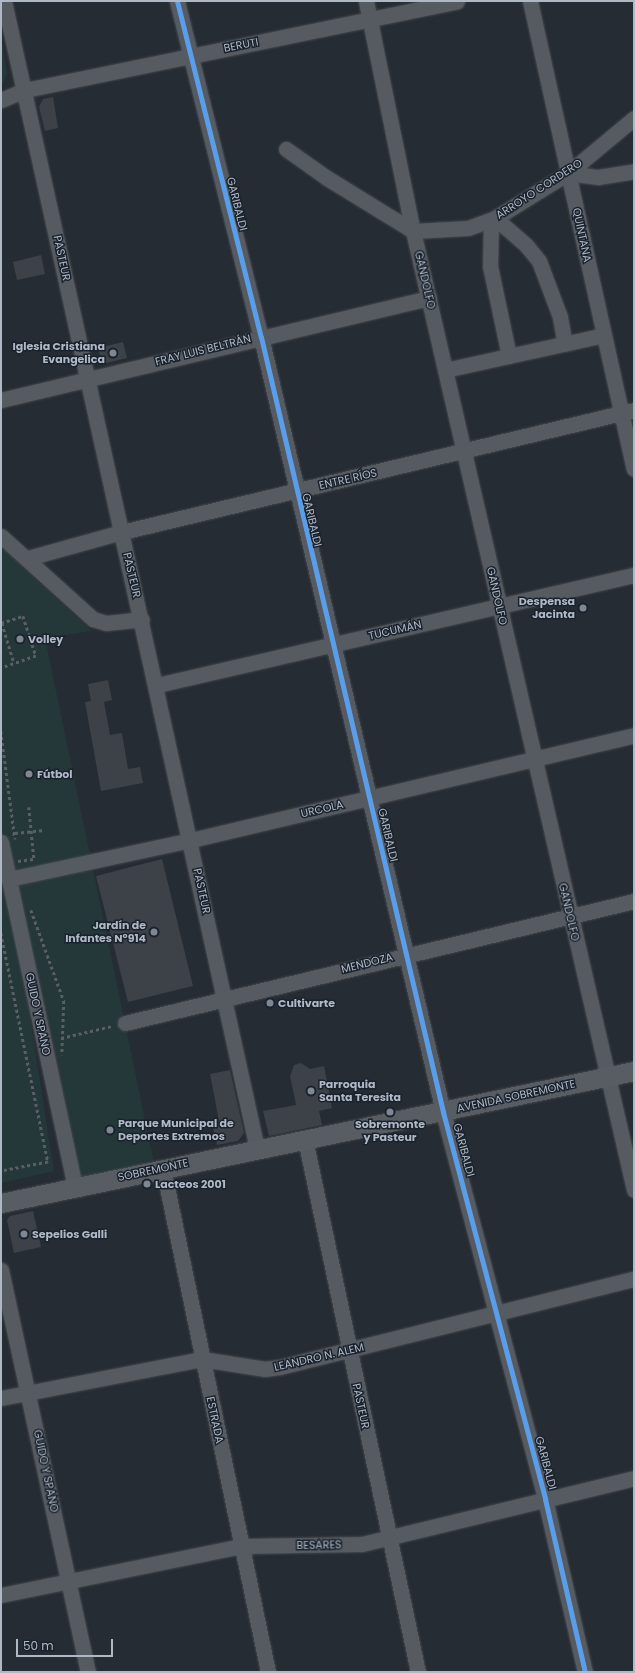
<!DOCTYPE html>
<html>
<head>
<meta charset="utf-8">
<style>
  body { margin:0 }
  #map { position:relative; width:635px; height:1673px; overflow:hidden; background:#262c33; font-family:Poppins,sans-serif }
  div>[style] { position:absolute }
  .green>* { inset:0; background:#243739 }
  .building>* { inset:0; background:#3d4248 }
  .path>* { height:2.5px; margin-top:-1.25px; transform-origin:0; background:repeating-linear-gradient(90deg,#595f65 0 3px,transparent 0 6px) }
  .roads { filter:drop-shadow(0 0 1px #44484e) drop-shadow(0 0 1px #44484e) }
  .minor>* { height:15px; margin:-7.5px; padding:0 7.5px; transform-origin:7.5px; border-radius:7.5px; background:#565a61 }
  .major>* { height:19px; margin:-9.5px; padding:0 9.5px; transform-origin:9.5px; border-radius:9.5px; background:#585d63 }
  .cycleway>* { height:5px; margin:-2.5px; padding:0 2.5px; transform-origin:2.5px; border-radius:2.5px; background:#5a9eea }
  .dots>* { width:11px; height:11px; translate:-50% -50%; box-sizing:border-box; border:2px solid #1a232d; border-radius:50% }
  span { translate:-50% -50%; white-space:nowrap; text-align:center; line-height:1.15; -webkit-text-stroke:3px #1a232d; paint-order:stroke }
  .street-label { font-size:11px; color:#afb8c5 }
  .poi-label { font-size:11px; color:#afb8c5; font-weight:700 }
  .right { translate:-100% -50%; text-align:right }
  .left { translate:0 -50%; text-align:left }
  .frame { position:absolute; inset:0; border:2px solid #afb8c5; pointer-events:none }
  .scale { position:absolute; left:16px; top:1639px; width:97px; height:18px; box-sizing:border-box; border:2px solid #afb8c5; border-top:0; padding-left:5px; font-size:12px; line-height:14px; white-space:nowrap; color:#afb8c5; -webkit-text-stroke:3px #1a232d; paint-order:stroke }
</style>
</head>
<body>
<div id="map">
  <div class="green">
    <i style="clip-path:polygon(1px 35px,7px 74px,1px 87px)"></i>
    <i style="clip-path:polygon(1px 547px,92px 631px,45px 638px,154px 1163px,74px 1180px,10px 889px,54px 1171px,1px 1183px)"></i>
  </div>
  <div class="building">
    <i style="clip-path:polygon(53px 97px,58px 128px,45px 131px,39px 107px,43px 99px)"></i>
    <i style="clip-path:polygon(41px 255px,45px 274px,17px 280px,13px 262px)"></i>
    <i style="clip-path:polygon(123px 342px,127px 358px,102px 364px,98px 348px)"></i>
    <i style="clip-path:polygon(108px 680px,112px 700px,104px 702px,110px 735px,122px 733px,128px 769px,140px 767px,143px 783px,101px 791px,85px 702px,91px 701px,88px 684px)"></i>
    <i style="clip-path:polygon(162px 859px,193px 986px,128px 1002px,96px 876px)"></i>
    <i style="clip-path:polygon(301px 1063px,310px 1069px,324px 1066px,332px 1108px,319px 1111px,322px 1125px,269px 1136px,263px 1111px,296px 1105px,290px 1076px,294px 1065px)"></i>
    <i style="clip-path:polygon(230px 1070px,244px 1133px,238px 1141px,217px 1145px,212px 1123px,219px 1121px,210px 1074px)"></i>
    <i style="clip-path:polygon(33px 1211px,41px 1247px,14px 1253px,7px 1220px,10px 1216px)"></i>
  </div>
  <div class="path">
    <i style="left:1px;top:623px;width:23px;rotate:-18deg"></i>
    <i style="left:23px;top:616px;width:42px;rotate:72deg"></i>
    <i style="left:36px;top:656px;width:37px;rotate:161deg"></i>
    <i style="left:2px;top:623px;width:42px;rotate:73.3deg"></i>
    <i style="left:1px;top:731px;width:109px;rotate:82.6deg"></i>
    <i style="left:29px;top:807px;width:51px;rotate:84.4deg"></i>
    <i style="left:15px;top:833px;width:29px;rotate:-6deg"></i>
    <i style="left:18px;top:861px;width:15px;rotate:-8deg"></i>
    <i style="left:31px;top:910px;width:97px;rotate:70.1deg"></i>
    <i style="left:64px;top:1001px;width:54px;rotate:92.1deg"></i>
    <i style="left:1px;top:933px;width:234px;rotate:78.4deg"></i>
    <i style="left:48px;top:1162px;width:48px;rotate:169.2deg"></i>
    <i style="left:61px;top:1038px;width:52px;rotate:-13.2deg"></i>
  </div>
  <div class="roads">
    <div class="minor">
      <i style="left:4px;top:1px;width:1176px;rotate:77.57deg"></i>
      <i style="left:177px;top:1px;width:346px;rotate:76deg"></i>
      <i style="left:261px;top:337px;width:796px;rotate:76.78deg"></i>
      <i style="left:443px;top:1112px;width:400px;rotate:75.2deg"></i>
      <i style="left:545px;top:1499px;width:178px;rotate:77deg"></i>
      <i style="left:366px;top:1px;width:235px;rotate:78.5deg"></i>
      <i style="left:413px;top:231px;width:984px;rotate:77.02deg"></i>
      <i style="left:530px;top:1px;width:479px;rotate:77.5deg"></i>
      <i style="left:1px;top:100px;width:26px;rotate:-23deg"></i>
      <i style="left:25px;top:90px;width:441px;rotate:-11.6deg"></i>
      <i style="left:286px;top:149px;width:50px;rotate:35.3deg"></i>
      <i style="left:327px;top:178px;width:101px;rotate:31.6deg"></i>
      <i style="left:413px;top:231px;width:55px;rotate:-3.1deg"></i>
      <i style="left:468px;top:228px;width:29px;rotate:-20deg"></i>
      <i style="left:495px;top:218px;width:86px;rotate:-31.7deg"></i>
      <i style="left:568px;top:173px;width:86px;rotate:-39.8deg"></i>
      <i style="left:568px;top:173px;width:30px;rotate:8deg"></i>
      <i style="left:598px;top:177px;width:36px;rotate:-9deg"></i>
      <i style="left:495px;top:218px;width:41px;rotate:41.1deg"></i>
      <i style="left:526px;top:245px;width:21px;rotate:51deg"></i>
      <i style="left:539px;top:261px;width:60px;rotate:69.4deg"></i>
      <i style="left:560px;top:317px;width:27px;rotate:80deg"></i>
      <i style="left:491px;top:220px;width:46px;rotate:91.2deg"></i>
      <i style="left:490px;top:266px;width:92px;rotate:78.1deg"></i>
      <i style="left:445px;top:370px;width:163px;rotate:-12.4deg"></i>
      <i style="left:1px;top:400px;width:440px;rotate:-13.4deg"></i>
      <i style="left:1px;top:536px;width:124px;rotate:42.1deg"></i>
      <i style="left:93px;top:619px;width:14px;rotate:17deg"></i>
      <i style="left:106px;top:623px;width:36px;rotate:-6deg"></i>
      <i style="left:28px;top:558px;width:98px;rotate:-15.5deg"></i>
      <i style="left:122px;top:532px;width:526px;rotate:-13.4deg"></i>
      <i style="left:157px;top:685px;width:490px;rotate:-13deg"></i>
      <i style="left:1px;top:842px;width:352px;rotate:77.9deg"></i>
      <i style="left:9px;top:879px;width:186px;rotate:-12.1deg"></i>
      <i style="left:191px;top:840px;width:455px;rotate:-13.3deg"></i>
      <i style="left:125px;top:1023px;width:523px;rotate:-13.48deg"></i>
      <i style="left:305px;top:1139px;width:545px;rotate:78.03deg"></i>
      <i style="left:163px;top:1168px;width:515px;rotate:78.23deg"></i>
      <i style="left:1px;top:1270px;width:411px;rotate:77.8deg"></i>
      <i style="left:1px;top:1398px;width:205px;rotate:-11deg"></i>
      <i style="left:202px;top:1359px;width:64px;rotate:9deg"></i>
      <i style="left:265px;top:1369px;width:15px;rotate:-8deg"></i>
      <i style="left:280px;top:1367px;width:365px;rotate:-14deg"></i>
      <i style="left:1px;top:1595px;width:246px;rotate:-11.5deg"></i>
      <i style="left:242px;top:1546px;width:120px;rotate:-1deg"></i>
      <i style="left:362px;top:1544px;width:280px;rotate:-13.6deg"></i>
    </div>
    <div class="major">
      <i style="left:1px;top:1203px;width:647px;rotate:-11.78deg"></i>
    </div>
  </div>
  <div class="cycleway">
    <i style="left:177px;top:1px;width:346px;rotate:76deg"></i>
    <i style="left:261px;top:337px;width:796px;rotate:76.78deg"></i>
    <i style="left:443px;top:1112px;width:400px;rotate:75.2deg"></i>
    <i style="left:545px;top:1499px;width:178px;rotate:77deg"></i>
  </div>
  <div class="dots">
    <i style="left:113px;top:353px;background:#7f8792"></i>
    <i style="left:583px;top:608px;background:#7f8792"></i>
    <i style="left:20px;top:639px;background:#7f8792"></i>
    <i style="left:29px;top:774px;background:#7f8792"></i>
    <i style="left:154px;top:932px;background:#7f8792"></i>
    <i style="left:270px;top:1003px;background:#7f8792"></i>
    <i style="left:311px;top:1091px;background:#7f8792"></i>
    <i style="left:390px;top:1112px;background:#7f8792"></i>
    <i style="left:110px;top:1130px;background:#7f8792"></i>
    <i style="left:147px;top:1184px;background:#7f8792"></i>
    <i style="left:24px;top:1234px;background:#7f8792"></i>
  </div>
  <div class="street-label">
    <span style="left:241px;top:45px;rotate:-11deg">BERUTI</span>
    <span style="left:539px;top:189px;rotate:-33deg">ARROYO CORDERO</span>
    <span style="left:237px;top:204px;rotate:76deg">GARIBALDI</span>
    <span style="left:582px;top:235px;rotate:78deg">QUINTANA</span>
    <span style="left:62px;top:258px;rotate:78deg">PASTEUR</span>
    <span style="left:425px;top:280px;rotate:77deg">GANDOLFO</span>
    <span style="left:203px;top:350px;rotate:-14deg">FRAY LUIS BELTRÁN</span>
    <span style="left:348px;top:479px;rotate:-13deg">ENTRE RÍOS</span>
    <span style="left:312px;top:520px;rotate:77deg">GARIBALDI</span>
    <span style="left:132px;top:575px;rotate:77deg">PASTEUR</span>
    <span style="left:497px;top:596px;rotate:77deg">GANDOLFO</span>
    <span style="left:395px;top:630px;rotate:-13deg">TUCUMÁN</span>
    <span style="left:322px;top:809px;rotate:-13deg">URCOLA</span>
    <span style="left:388px;top:835px;rotate:77deg">GARIBALDI</span>
    <span style="left:202px;top:891px;rotate:78deg">PASTEUR</span>
    <span style="left:569px;top:912px;rotate:77deg">GANDOLFO</span>
    <span style="left:367px;top:963px;rotate:-14deg">MENDOZA</span>
    <span style="left:38px;top:1014px;rotate:78deg">GUIDO Y SPANO</span>
    <span style="left:516px;top:1096px;rotate:-12deg">AVENIDA SOBREMONTE</span>
    <span style="left:464px;top:1150px;rotate:75deg">GARIBALDI</span>
    <span style="left:153px;top:1170px;rotate:-12deg">SOBREMONTE</span>
    <span style="left:319px;top:1357px;rotate:-13deg">LEANDRO N. ALEM</span>
    <span style="left:361px;top:1406px;rotate:78deg">PASTEUR</span>
    <span style="left:215px;top:1420px;rotate:78deg">ESTRADA</span>
    <span style="left:546px;top:1463px;rotate:75deg">GARIBALDI</span>
    <span style="left:46px;top:1471px;rotate:78deg">GUIDO Y SPANO</span>
    <span style="left:319px;top:1545px;rotate:-1deg">BESARES</span>
  </div>
  <div class="poi-label">
    <span class="right" style="left:105px;top:353px">Iglesia Cristiana<br>Evangelica</span>
    <span class="right" style="left:575px;top:608px">Despensa<br>Jacinta</span>
    <span class="left" style="left:28px;top:639px">Volley</span>
    <span class="left" style="left:37px;top:774px">Fútbol</span>
    <span class="right" style="left:146px;top:932px">Jardín de<br>Infantes Nº914</span>
    <span class="left" style="left:278px;top:1003px">Cultivarte</span>
    <span class="left" style="left:319px;top:1091px">Parroquia<br>Santa Teresita</span>
    <span class="left" style="left:118px;top:1130px">Parque Municipal de<br>Deportes Extremos</span>
    <span style="left:390px;top:1131px">Sobremonte<br>y Pasteur</span>
    <span class="left" style="left:155px;top:1184px">Lacteos 2001</span>
    <span class="left" style="left:32px;top:1234px">Sepelios Galli</span>
  </div>
  <div class="frame"></div>
  <div class="scale">50 m</div>
</div>
</body>
</html>
